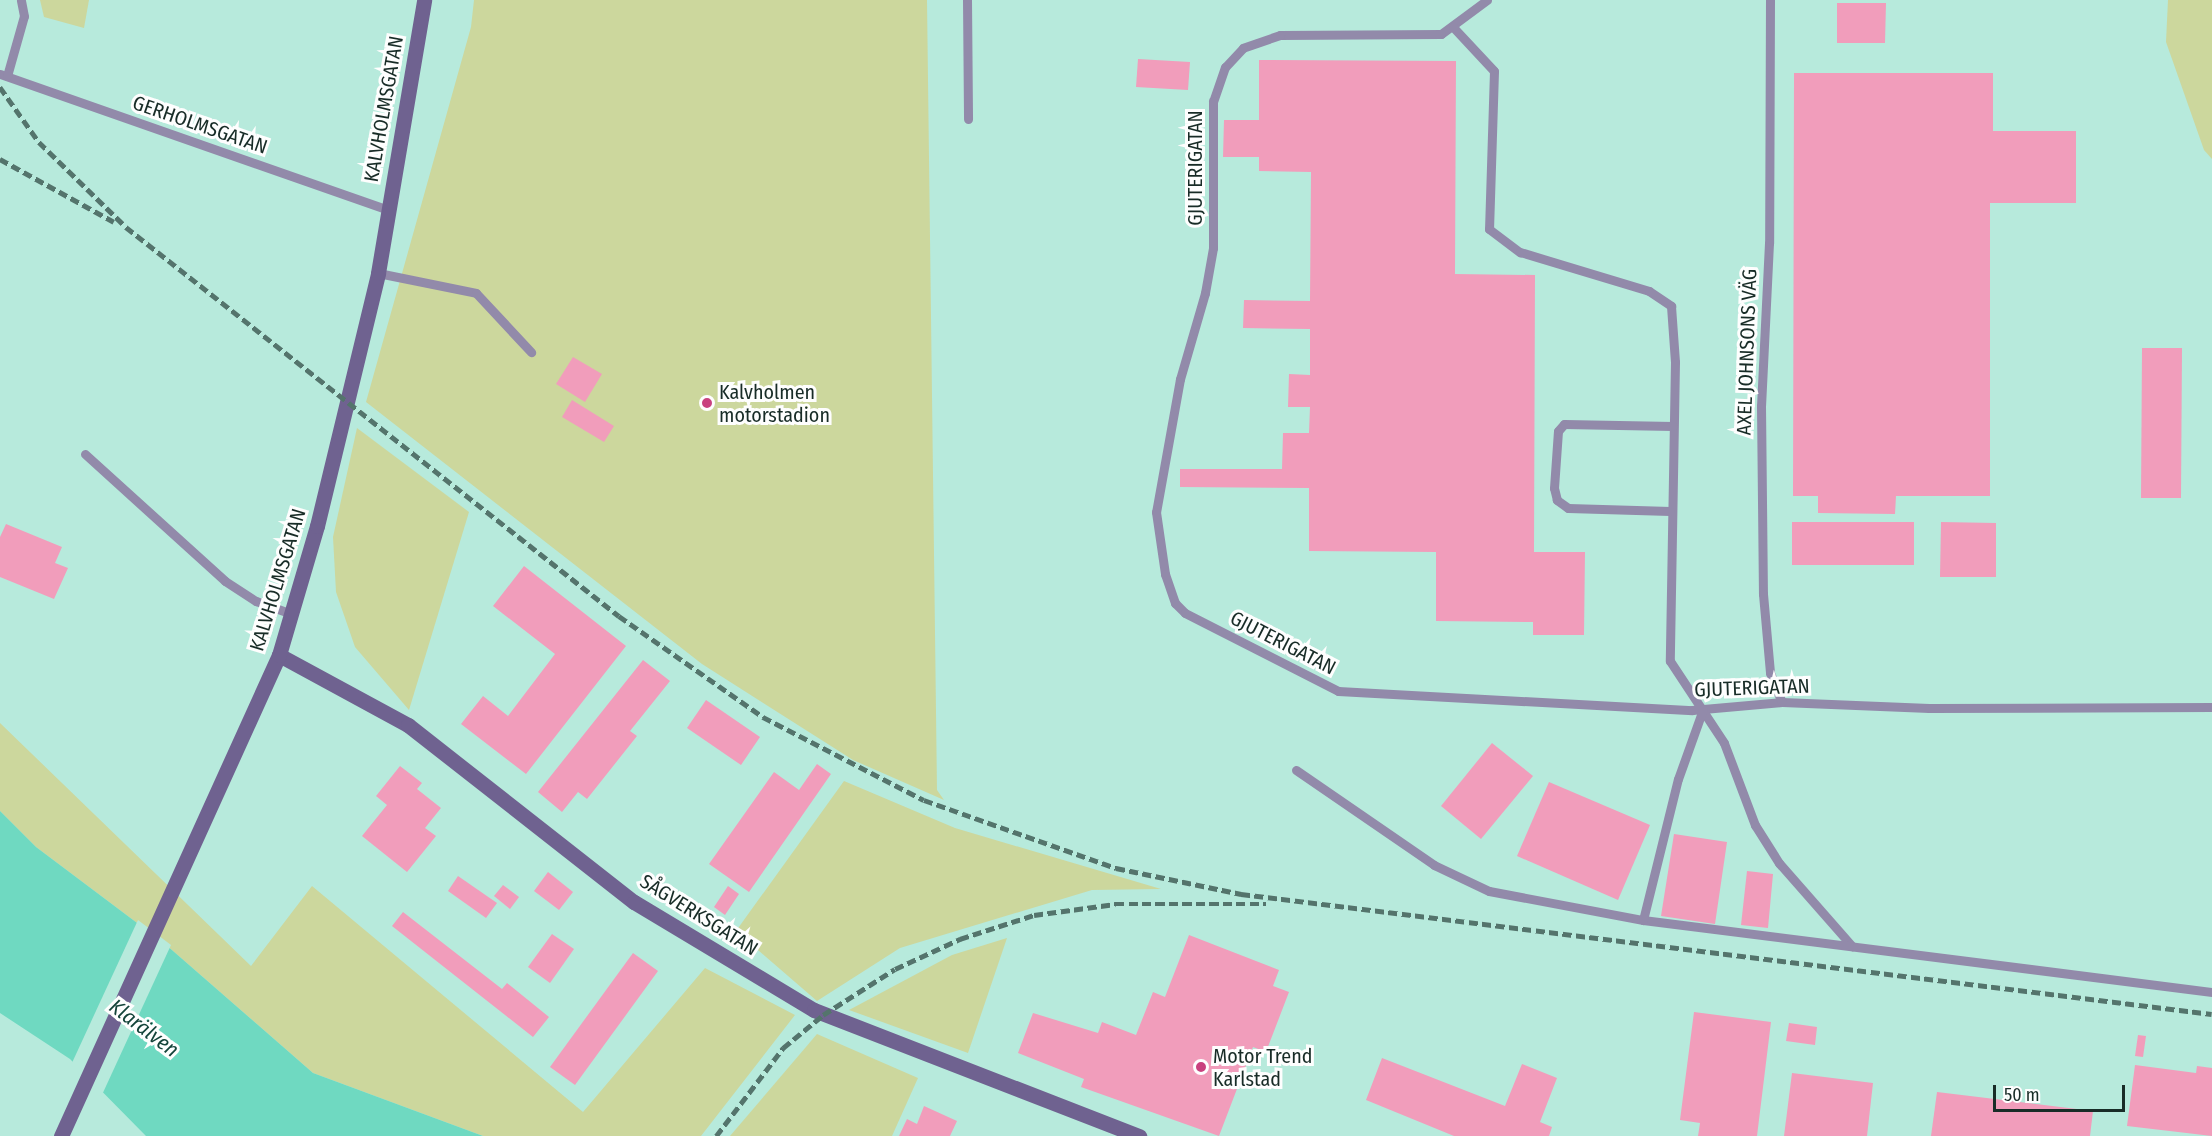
<!DOCTYPE html>
<html>
<head>
<meta charset="utf-8">
<style>
  body { margin:0 }
  #map { position:relative; width:2212px; height:1136px; overflow:hidden; background:#b7eadc; font-family:"Fira Sans Condensed",sans-serif }
  div>[style] { position:absolute }
  .green>* { inset:0; background:#ccd79d }
  .water>* { inset:0; background:#6fd9c1 }
  .pier>* { inset:0; background:#b7eadc }
  .building>* { inset:0; background:#f19dbb }
  .lane>* { height:9px; margin:-4.5px; padding:0 4.5px; transform-origin:4.5px; border-radius:4.5px; background:#928aaa }
  .secondary>* { height:15px; margin:-7.5px; padding:0 7.5px; transform-origin:7.5px; border-radius:7.5px; background:#6f6290 }
  .rail>* { height:4.5px; margin-top:-2.25px; transform-origin:0; background:repeating-linear-gradient(90deg,#54746c 0 9px,transparent 0 13.5px) }
  .dots>* { width:16px; height:16px; translate:-50% -50%; box-sizing:border-box; border:3px solid #fefefe; border-radius:50% }
  span { translate:-50% -50%; white-space:nowrap; text-align:center; line-height:1.15; -webkit-text-stroke:6px #fefefe; paint-order:stroke }
  .street-label { font-size:20px; color:#182c27 }
  .poi-label { font-size:20px; color:#182c27 }
  .left { translate:0 -50%; text-align:left }
  .water-label { font-size:21px; color:#14443a; font-style:italic }
  .scale { position:absolute; left:1993px; top:1085px; width:132px; height:27px; box-sizing:border-box; border:3px solid #182c27; border-top:0; padding-left:8px; font-size:18px; line-height:21px; white-space:nowrap; color:#182c27; -webkit-text-stroke:4px #fefefe; paint-order:stroke }
</style>
</head>
<body>
<div id="map">
  <div class="green">
    <i style="clip-path:polygon(40px 0,89px 0,84px 28px,44px 17px)"></i>
    <i style="clip-path:polygon(474px 0,927px 0,937px 790px,944px 800px,853px 760px,702px 664px,366px 402px,471px 27px)"></i>
    <i style="clip-path:polygon(2168px 0,2212px 0,2212px 159px,2204px 150px,2166px 42px)"></i>
    <i style="clip-path:polygon(357px 428px,469px 512px,409px 710px,355px 647px,336px 592px,333px 537px)"></i>
    <i style="clip-path:polygon(0 723px,251px 966px,312px 886px,583px 1112px,705px 968px,795px 1015px,701px 1136px,483px 1136px,313px 1073px,165px 944px,36px 847px,0 811px)"></i>
    <i style="clip-path:polygon(844px 781px,955px 828px,1161px 889px,1092px 890px,900px 948px,817px 1001px,736px 931px)"></i>
    <i style="clip-path:polygon(1007px 938px,968px 1053px,849px 1010px,952px 955px)"></i>
    <i style="clip-path:polygon(817px 1034px,918px 1078px,892px 1136px,730px 1136px)"></i>
  </div>
  <div class="water">
    <i style="clip-path:polygon(0 811px,36px 847px,165px 944px,313px 1073px,483px 1136px,146px 1136px,70px 1059px,0 1013px)"></i>
  </div>
  <div class="pier">
    <i style="clip-path:polygon(138px 920px,171px 945px,101px 1097px,71px 1065px)"></i>
  </div>
  <div class="building">
    <i style="clip-path:polygon(1837px 3px,1886px 3px,1885px 43px,1837px 43px)"></i>
    <i style="clip-path:polygon(1138px 59px,1190px 62px,1188px 90px,1136px 87px)"></i>
    <i style="clip-path:polygon(1259px 60px,1456px 61px,1455px 274px,1535px 275px,1534px 552px,1585px 552px,1584px 635px,1533px 635px,1533px 622px,1436px 621px,1436px 552px,1309px 551px,1309px 488px,1180px 487px,1180px 469px,1282px 469px,1283px 433px,1309px 433px,1310px 407px,1288px 407px,1289px 374px,1310px 375px,1310px 329px,1243px 328px,1244px 300px,1310px 301px,1311px 172px,1259px 171px,1259px 157px,1223px 157px,1224px 120px,1259px 120px)"></i>
    <i style="clip-path:polygon(1794px 73px,1993px 73px,1993px 131px,2076px 131px,2076px 203px,1990px 203px,1990px 496px,1896px 496px,1895px 514px,1818px 513px,1818px 496px,1793px 496px)"></i>
    <i style="clip-path:polygon(2142px 348px,2182px 348px,2181px 498px,2141px 498px)"></i>
    <i style="clip-path:polygon(573px 357px,602px 374px,585px 402px,556px 384px)"></i>
    <i style="clip-path:polygon(572px 400px,614px 426px,604px 442px,562px 417px)"></i>
    <i style="clip-path:polygon(1792px 522px,1914px 522px,1914px 565px,1792px 565px)"></i>
    <i style="clip-path:polygon(1941px 522px,1996px 523px,1996px 577px,1940px 577px)"></i>
    <i style="clip-path:polygon(6px 524px,62px 547px,55px 563px,68px 568px,54px 599px,0 577px,0 537px)"></i>
    <i style="clip-path:polygon(524px 566px,626px 646px,526px 774px,461px 724px,483px 696px,508px 716px,555px 654px,493px 606px)"></i>
    <i style="clip-path:polygon(643px 660px,670px 681px,630px 731px,637px 736px,587px 799px,578px 792px,562px 812px,538px 792px)"></i>
    <i style="clip-path:polygon(706px 700px,760px 737px,741px 765px,687px 728px)"></i>
    <i style="clip-path:polygon(1492px 743px,1533px 776px,1481px 839px,1441px 806px)"></i>
    <i style="clip-path:polygon(817px 764px,831px 774px,749px 892px,709px 864px,774px 772px,799px 790px)"></i>
    <i style="clip-path:polygon(400px 766px,422px 783px,417px 789px,441px 808px,425px 828px,436px 836px,407px 872px,362px 836px,387px 805px,376px 796px)"></i>
    <i style="clip-path:polygon(1549px 782px,1650px 825px,1618px 900px,1517px 856px)"></i>
    <i style="clip-path:polygon(1674px 834px,1727px 842px,1715px 924px,1661px 916px)"></i>
    <i style="clip-path:polygon(1747px 871px,1773px 874px,1768px 928px,1741px 925px)"></i>
    <i style="clip-path:polygon(548px 872px,573px 892px,559px 910px,534px 891px)"></i>
    <i style="clip-path:polygon(458px 876px,497px 903px,486px 918px,448px 891px)"></i>
    <i style="clip-path:polygon(503px 885px,519px 897px,510px 909px,494px 896px)"></i>
    <i style="clip-path:polygon(728px 886px,739px 894px,725px 915px,714px 907px)"></i>
    <i style="clip-path:polygon(403px 912px,502px 989px,507px 983px,549px 1017px,533px 1037px,392px 926px)"></i>
    <i style="clip-path:polygon(552px 934px,574px 949px,550px 983px,528px 967px)"></i>
    <i style="clip-path:polygon(1189px 935px,1279px 970px,1273px 986px,1289px 992px,1266px 1052px,1253px 1047px,1219px 1136px,1081px 1087px,1084px 1079px,1018px 1053px,1033px 1013px,1098px 1033px,1102px 1022px,1136px 1035px,1153px 992px,1165px 997px)"></i>
    <i style="clip-path:polygon(633px 953px,658px 971px,575px 1085px,550px 1067px)"></i>
    <i style="clip-path:polygon(1694px 1012px,1771px 1022px,1757px 1136px,1698px 1136px,1700px 1123px,1680px 1120px)"></i>
    <i style="clip-path:polygon(1789px 1023px,1817px 1027px,1815px 1045px,1786px 1041px)"></i>
    <i style="clip-path:polygon(2138px 1035px,2146px 1036px,2143px 1057px,2135px 1056px)"></i>
    <i style="clip-path:polygon(1382px 1058px,1505px 1106px,1522px 1064px,1557px 1078px,1540px 1122px,1552px 1127px,1549px 1136px,1454px 1136px,1366px 1100px)"></i>
    <i style="clip-path:polygon(2135px 1065px,2196px 1073px,2197px 1066px,2212px 1068px,2212px 1136px,2127px 1126px)"></i>
    <i style="clip-path:polygon(1792px 1073px,1873px 1083px,1867px 1136px,1784px 1136px)"></i>
    <i style="clip-path:polygon(1937px 1092px,2093px 1111px,2090px 1136px,1931px 1136px)"></i>
    <i style="clip-path:polygon(924px 1106px,957px 1121px,950px 1136px,899px 1136px,907px 1119px,917px 1124px)"></i>
  </div>
  <div class="lane">
    <i style="left:967px;top:0;width:119px;rotate:89.5deg"></i>
    <i style="left:1487px;top:0;width:57px;rotate:143.5deg"></i>
    <i style="left:1441px;top:34px;width:161px;rotate:179.6deg"></i>
    <i style="left:1280px;top:35px;width:39px;rotate:161deg"></i>
    <i style="left:1243px;top:48px;width:26px;rotate:133deg"></i>
    <i style="left:1225px;top:67px;width:36px;rotate:109deg"></i>
    <i style="left:1213px;top:101px;width:147px;rotate:90deg"></i>
    <i style="left:1213px;top:248px;width:46px;rotate:100.1deg"></i>
    <i style="left:1205px;top:293px;width:90px;rotate:106.2deg"></i>
    <i style="left:1180px;top:379px;width:135px;rotate:100.2deg"></i>
    <i style="left:1156px;top:512px;width:63px;rotate:81.7deg"></i>
    <i style="left:1165px;top:574px;width:31px;rotate:71deg"></i>
    <i style="left:1175px;top:603px;width:14px;rotate:45deg"></i>
    <i style="left:1185px;top:613px;width:172px;rotate:27deg"></i>
    <i style="left:1338px;top:691px;width:355px;rotate:3.1deg"></i>
    <i style="left:1692px;top:710px;width:90px;rotate:-5.1deg"></i>
    <i style="left:1782px;top:702px;width:147px;rotate:2.3deg"></i>
    <i style="left:1929px;top:708px;width:283px;rotate:-0.2deg"></i>
    <i style="left:1770px;top:0;width:243px;rotate:90.2deg"></i>
    <i style="left:1769px;top:243px;width:163px;rotate:92.8deg"></i>
    <i style="left:1761px;top:406px;width:188px;rotate:89.4deg"></i>
    <i style="left:1763px;top:594px;width:79px;rotate:84.9deg"></i>
    <i style="left:1770px;top:673px;width:31px;rotate:68deg"></i>
    <i style="left:1453px;top:27px;width:60px;rotate:47deg"></i>
    <i style="left:1494px;top:71px;width:158px;rotate:91.8deg"></i>
    <i style="left:1489px;top:229px;width:39px;rotate:37deg"></i>
    <i style="left:1520px;top:252px;width:135px;rotate:16.8deg"></i>
    <i style="left:1649px;top:291px;width:27px;rotate:34deg"></i>
    <i style="left:1671px;top:306px;width:56px;rotate:85.9deg"></i>
    <i style="left:1675px;top:362px;width:299px;rotate:91deg"></i>
    <i style="left:1670px;top:661px;width:98px;rotate:56.6deg"></i>
    <i style="left:1724px;top:743px;width:88px;rotate:69.3deg"></i>
    <i style="left:1755px;top:825px;width:45px;rotate:57.7deg"></i>
    <i style="left:1779px;top:863px;width:111px;rotate:48.7deg"></i>
    <i style="left:0;top:74px;width:411px;rotate:19.3deg"></i>
    <i style="left:7px;top:76px;width:62px;rotate:-74.2deg"></i>
    <i style="left:24px;top:16px;width:16px;rotate:-101deg"></i>
    <i style="left:378px;top:273px;width:100px;rotate:11.5deg"></i>
    <i style="left:476px;top:293px;width:81px;rotate:47deg"></i>
    <i style="left:85px;top:454px;width:189px;rotate:42.2deg"></i>
    <i style="left:225px;top:581px;width:37px;rotate:33deg"></i>
    <i style="left:256px;top:601px;width:38px;rotate:20deg"></i>
    <i style="left:1670px;top:511px;width:102px;rotate:-178.3deg"></i>
    <i style="left:1568px;top:508px;width:14px;rotate:-144deg"></i>
    <i style="left:1557px;top:500px;width:12px;rotate:-104deg"></i>
    <i style="left:1554px;top:488px;width:57px;rotate:-86deg"></i>
    <i style="left:1558px;top:431px;width:9px;rotate:-49deg"></i>
    <i style="left:1564px;top:424px;width:109px;rotate:1.1deg"></i>
    <i style="left:1296px;top:770px;width:168px;rotate:34.5deg"></i>
    <i style="left:1434px;top:865px;width:61px;rotate:25.3deg"></i>
    <i style="left:1489px;top:891px;width:157px;rotate:10.7deg"></i>
    <i style="left:1643px;top:920px;width:574px;rotate:7.21deg"></i>
    <i style="left:1643px;top:920px;width:145px;rotate:-76.1deg"></i>
    <i style="left:1678px;top:779px;width:74px;rotate:-70.3deg"></i>
  </div>
  <div class="secondary">
    <i style="left:279px;top:655px;width:147px;rotate:28.5deg"></i>
    <i style="left:408px;top:725px;width:287px;rotate:38.1deg"></i>
    <i style="left:634px;top:902px;width:210px;rotate:31deg"></i>
    <i style="left:814px;top:1010px;width:349px;rotate:21.2deg"></i>
    <i style="left:61px;top:1136px;width:528px;rotate:-65.62deg"></i>
    <i style="left:279px;top:655px;width:134px;rotate:-73.6deg"></i>
    <i style="left:317px;top:526px;width:260px;rotate:-76.4deg"></i>
    <i style="left:378px;top:273px;width:277px;rotate:-80.4deg"></i>
  </div>
  <div class="rail">
    <i style="left:0;top:87px;width:67px;rotate:54.7deg"></i>
    <i style="left:39px;top:142px;width:122px;rotate:44.3deg"></i>
    <i style="left:126px;top:227px;width:628px;rotate:38.28deg"></i>
    <i style="left:619px;top:616px;width:176px;rotate:35deg"></i>
    <i style="left:763px;top:717px;width:181px;rotate:27.3deg"></i>
    <i style="left:924px;top:800px;width:204px;rotate:19.5deg"></i>
    <i style="left:1116px;top:868px;width:128px;rotate:11.7deg"></i>
    <i style="left:1241px;top:894px;width:978px;rotate:7.05deg"></i>
    <i style="left:0;top:159px;width:130px;rotate:28.9deg"></i>
    <i style="left:716px;top:1136px;width:111px;rotate:-52.7deg"></i>
    <i style="left:783px;top:1048px;width:52px;rotate:-39.5deg"></i>
    <i style="left:823px;top:1015px;width:85px;rotate:-32.6deg"></i>
    <i style="left:895px;top:969px;width:72px;rotate:-24.8deg"></i>
    <i style="left:960px;top:939px;width:78px;rotate:-18deg"></i>
    <i style="left:1034px;top:915px;width:82px;rotate:-7.7deg"></i>
    <i style="left:1115px;top:904px;width:151px"></i>
  </div>
  <div class="dots">
    <i style="left:707px;top:403px;background:#c9417f"></i>
    <i style="left:1201px;top:1067px;background:#c9417f"></i>
  </div>
  <div class="street-label">
    <span style="left:384px;top:109px;rotate:-80deg">KALVHOLMSGATAN</span>
    <span style="left:200px;top:125px;rotate:19deg">GERHOLMSGATAN</span>
    <span style="left:1195px;top:168px;rotate:-90deg">GJUTERIGATAN</span>
    <span style="left:1747px;top:352px;rotate:-88deg">AXEL JOHNSONS VÄG</span>
    <span style="left:278px;top:580px;rotate:-73deg">KALVHOLMSGATAN</span>
    <span style="left:1283px;top:643px;rotate:27deg">GJUTERIGATAN</span>
    <span style="left:1752px;top:688px;rotate:-2deg">GJUTERIGATAN</span>
    <span style="left:699px;top:915px;rotate:32deg">SÅGVERKSGATAN</span>
  </div>
  <div class="poi-label">
    <span class="left" style="left:719px;top:404px">Kalvholmen<br>motorstadion</span>
    <span class="left" style="left:1213px;top:1068px">Motor Trend<br>Karlstad</span>
  </div>
  <div class="water-label">
    <span style="left:144px;top:1028px;rotate:37deg">Klarälven</span>
  </div>
  <div class="scale">50 m</div>
</div>
</body>
</html>
